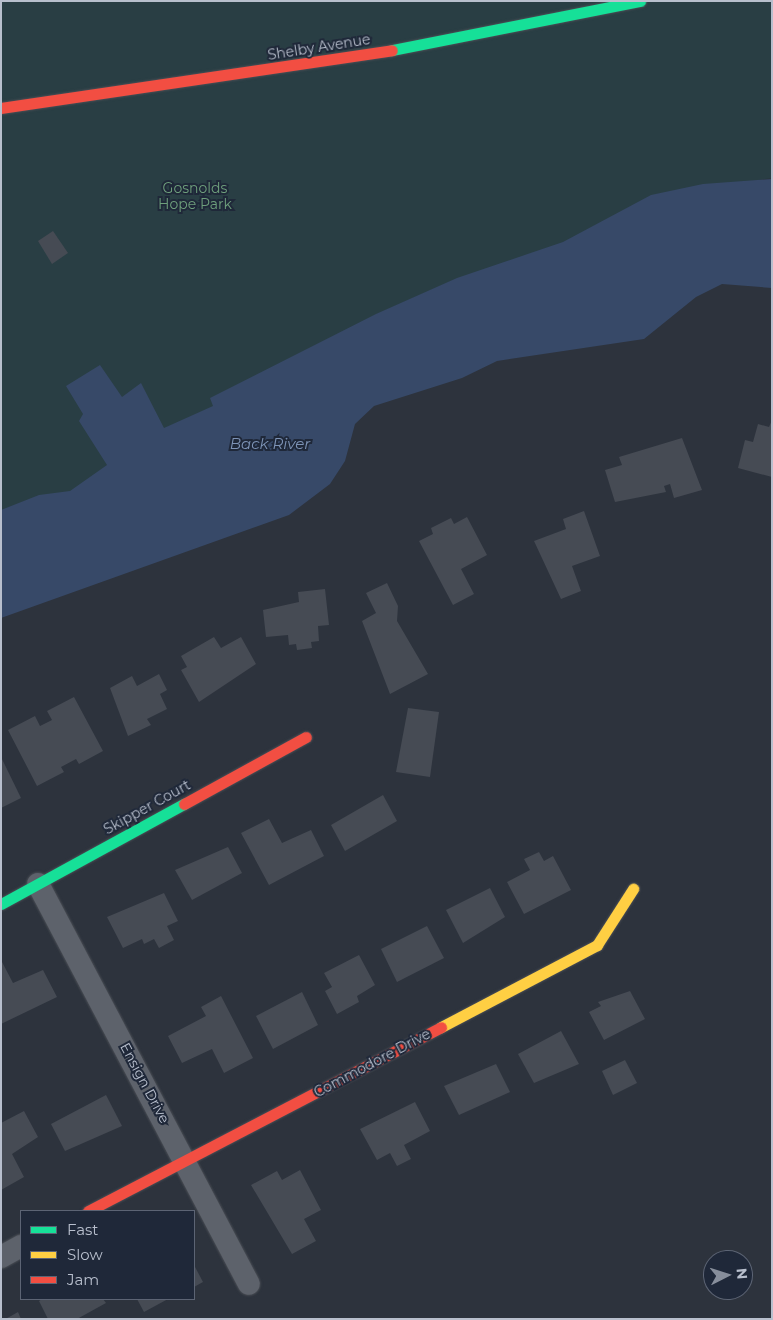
<!DOCTYPE html>
<html>
<head>
<meta charset="utf-8">
<style>
  body { margin:0 }
  #map { position:relative; width:773px; height:1320px; overflow:hidden; background:#2d333d; font-family:Montserrat,sans-serif }
  div>[style] { position:absolute }
  .green>* { inset:0; background:#293e44 }
  .water>* { inset:0; background:#374968 }
  .building>* { inset:0; background:#464b54 }
  .roads { filter:drop-shadow(0 0 1px #4a4e55) drop-shadow(0 0 1px #4a4e55) }
  .street>* { height:22px; margin:-11px; padding:0 11px; transform-origin:11px; border-radius:11px; background:#5d626b }
  .fast>* { height:11px; margin:-5.5px; padding:0 5.5px; transform-origin:5.5px; border-radius:5.5px; background:#16e098 }
  .slow>* { height:11px; margin:-5.5px; padding:0 5.5px; transform-origin:5.5px; border-radius:5.5px; background:#ffcf43 }
  .jam>* { height:11px; margin:-5.5px; padding:0 5.5px; transform-origin:5.5px; border-radius:5.5px; background:#f24e42 }
  span { translate:-50% -50%; white-space:nowrap; text-align:center; line-height:1.15; -webkit-text-stroke:4px #1f2839; paint-order:stroke }
  .street-label { font-size:14px; color:#b8bfcd }
  .park-label { font-size:14px; color:#6e9f7c }
  .water-label { font-size:15px; color:#7d93b6; font-style:italic }
  .frame { position:absolute; inset:0; border:2px solid #b8bfcd; pointer-events:none }
  .legend { position:absolute; left:20px; top:1210px; width:175px; height:90px; box-sizing:border-box; background:#1f2839; border:1px solid #5c6474; margin:0; padding:6px 9px; list-style:none; font-size:15px; color:#b8bfcd }
  .legend li { display:flex; align-items:center; gap:10px; height:25px }
  .legend b { width:25px; border:1px solid #5c6474 }
  .north { position:absolute; left:703px; top:1250px; width:50px; height:50px; box-sizing:border-box; background:#1f2839; border:1px solid #5c6474; border-radius:50%; rotate:85deg; font-size:14px; font-weight:700; line-height:20px; text-align:center; color:#b8bfcd }
  .north::after { content:''; display:block; margin:auto; width:18px; height:22px; background:#878e9b; clip-path:polygon(50% 0,100% 100%,50% 72%,0 100%) }
</style>
</head>
<body>
<div id="map">
  <div class="green">
    <i style="clip-path:polygon(1px 1px,772px 1px,772px 178px,733px 184px,77px 490px,1px 520px)"></i>
  </div>
  <div class="water">
    <i style="clip-path:polygon(772px 179px,772px 288px,722px 284px,696px 297px,644px 339px,497px 361px,462px 378px,374px 406px,355px 424px,345px 461px,330px 484px,289px 515px,1px 618px,1px 510px,39px 495px,70px 491px,107px 465px,79px 421px,83px 414px,66px 386px,100px 365px,122px 397px,141px 383px,164px 428px,213px 406px,210px 398px,376px 314px,457px 278px,563px 242px,651px 195px,703px 184px)"></i>
  </div>
  <div class="building">
    <i style="clip-path:polygon(53px 231px,68px 253px,52px 264px,38px 241px)"></i>
    <i style="clip-path:polygon(772px 420px,772px 477px,738px 468px,745px 440px,753px 442px,758px 424px,769px 427px)"></i>
    <i style="clip-path:polygon(682px 438px,702px 490px,674px 498px,670px 484px,664px 486px,666px 492px,615px 502px,605px 470px,622px 465px,619px 457px)"></i>
    <i style="clip-path:polygon(584px 511px,600px 556px,572px 566px,581px 591px,561px 599px,534px 541px,566px 529px,563px 519px)"></i>
    <i style="clip-path:polygon(467px 517px,487px 555px,461px 569px,474px 594px,453px 605px,419px 541px,433px 534px,431px 528px,451px 518px,454px 524px)"></i>
    <i style="clip-path:polygon(387px 583px,398px 606px,397px 621px,428px 674px,390px 694px,362px 621px,376px 613px,366px 593px)"></i>
    <i style="clip-path:polygon(325px 589px,329px 625px,318px 626px,319px 641px,311px 642px,312px 648px,297px 650px,296px 644px,289px 645px,288px 635px,266px 637px,263px 610px,299px 602px,298px 592px)"></i>
    <i style="clip-path:polygon(214px 637px,221px 648px,241px 637px,256px 664px,199px 702px,181px 670px,187px 667px,181px 656px)"></i>
    <i style="clip-path:polygon(159px 674px,167px 690px,160px 694px,167px 709px,147px 719px,151px 725px,128px 736px,110px 688px,132px 676px,137px 686px)"></i>
    <i style="clip-path:polygon(74px 697px,103px 751px,79px 764px,76px 759px,61px 767px,64px 772px,37px 786px,8px 730px,35px 716px,40px 726px,52px 720px,47px 711px)"></i>
    <i style="clip-path:polygon(408px 708px,439px 712px,430px 777px,396px 772px)"></i>
    <i style="clip-path:polygon(1px 757px,21px 798px,1px 808px)"></i>
    <i style="clip-path:polygon(383px 795px,397px 821px,345px 851px,331px 825px)"></i>
    <i style="clip-path:polygon(269px 819px,282px 843px,311px 830px,324px 856px,269px 885px,241px 833px)"></i>
    <i style="clip-path:polygon(228px 847px,242px 873px,192px 900px,175px 870px)"></i>
    <i style="clip-path:polygon(539px 852px,544px 861px,553px 856px,571px 890px,524px 914px,507px 882px,530px 870px,524px 859px)"></i>
    <i style="clip-path:polygon(490px 888px,505px 917px,463px 943px,446px 910px)"></i>
    <i style="clip-path:polygon(164px 893px,178px 921px,167px 926px,174px 940px,159px 948px,154px 939px,144px 944px,142px 939px,123px 948px,107px 917px)"></i>
    <i style="clip-path:polygon(427px 926px,444px 958px,397px 982px,381px 949px)"></i>
    <i style="clip-path:polygon(359px 955px,375px 985px,357px 996px,359px 1002px,337px 1014px,325px 991px,332px 987px,324px 973px)"></i>
    <i style="clip-path:polygon(1px 960px,13px 983px,43px 970px,57px 997px,1px 1024px)"></i>
    <i style="clip-path:polygon(630px 991px,645px 1019px,604px 1040px,589px 1012px,601px 1006px,598px 1002px)"></i>
    <i style="clip-path:polygon(302px 992px,318px 1025px,273px 1049px,256px 1016px)"></i>
    <i style="clip-path:polygon(221px 996px,253px 1058px,224px 1073px,212px 1049px,182px 1063px,168px 1036px,206px 1016px,201px 1007px)"></i>
    <i style="clip-path:polygon(561px 1031px,579px 1064px,534px 1083px,518px 1054px)"></i>
    <i style="clip-path:polygon(625px 1060px,637px 1083px,613px 1095px,602px 1071px)"></i>
    <i style="clip-path:polygon(496px 1064px,510px 1092px,459px 1115px,444px 1086px)"></i>
    <i style="clip-path:polygon(106px 1095px,122px 1126px,65px 1151px,51px 1124px)"></i>
    <i style="clip-path:polygon(415px 1102px,430px 1131px,404px 1145px,411px 1159px,397px 1166px,390px 1153px,377px 1160px,360px 1129px)"></i>
    <i style="clip-path:polygon(24px 1111px,38px 1137px,12px 1154px,24px 1177px,1px 1190px,1px 1123px)"></i>
    <i style="clip-path:polygon(300px 1170px,321px 1210px,304px 1219px,316px 1241px,292px 1254px,251px 1185px,277px 1171px,282px 1180px)"></i>
    <i style="clip-path:polygon(194px 1265px,203px 1282px,194px 1287px)"></i>
    <i style="clip-path:polygon(42px 1299px,103px 1299px,106px 1303px,77px 1319px,48px 1319px,39px 1301px)"></i>
    <i style="clip-path:polygon(137px 1299px,168px 1299px,144px 1312px)"></i>
    <i style="clip-path:polygon(18px 1312px,21px 1319px,5px 1319px,11px 1316px)"></i>
  </div>
  <div class="roads">
    <div class="street">
      <i style="left:38px;top:884px;width:452px;rotate:62.2deg"></i>
      <i style="left:1px;top:1257px;width:23px;rotate:-29deg"></i>
    </div>
    <div class="fast">
      <i style="left:392px;top:50px;width:253px;rotate:-11.2deg"></i>
      <i style="left:1px;top:904px;width:209px;rotate:-28.7deg"></i>
    </div>
    <div class="slow">
      <i style="left:441px;top:1027px;width:176px;rotate:-27.7deg"></i>
      <i style="left:597px;top:945px;width:67px;rotate:-57.3deg"></i>
    </div>
    <div class="jam">
      <i style="left:1px;top:108px;width:395px;rotate:-8.4deg"></i>
      <i style="left:184px;top:804px;width:139px;rotate:-28.8deg"></i>
      <i style="left:88px;top:1211px;width:398px;rotate:-27.5deg"></i>
    </div>
  </div>
  <div class="street-label">
    <span style="left:319px;top:47px;rotate:-9deg">Shelby Avenue</span>
    <span style="left:147px;top:807px;rotate:-29deg">Skipper Court</span>
    <span style="left:372px;top:1063px;rotate:-28deg">Commodore Drive</span>
    <span style="left:145px;top:1083px;rotate:62deg">Ensign Drive</span>
  </div>
  <div class="park-label">
    <span style="left:195px;top:196px">Gosnolds<br>Hope Park</span>
  </div>
  <div class="water-label">
    <span style="left:270px;top:444px">Back River</span>
  </div>
  <div class="frame"></div>
  <ul class="legend">
  <li><b style="height:6px;background:#16e098"></b>Fast</li>
  <li><b style="height:6px;background:#ffcf43"></b>Slow</li>
  <li><b style="height:6px;background:#f24e42"></b>Jam</li>
  </ul>
  <div class="north">N</div>
</div>
</body>
</html>
